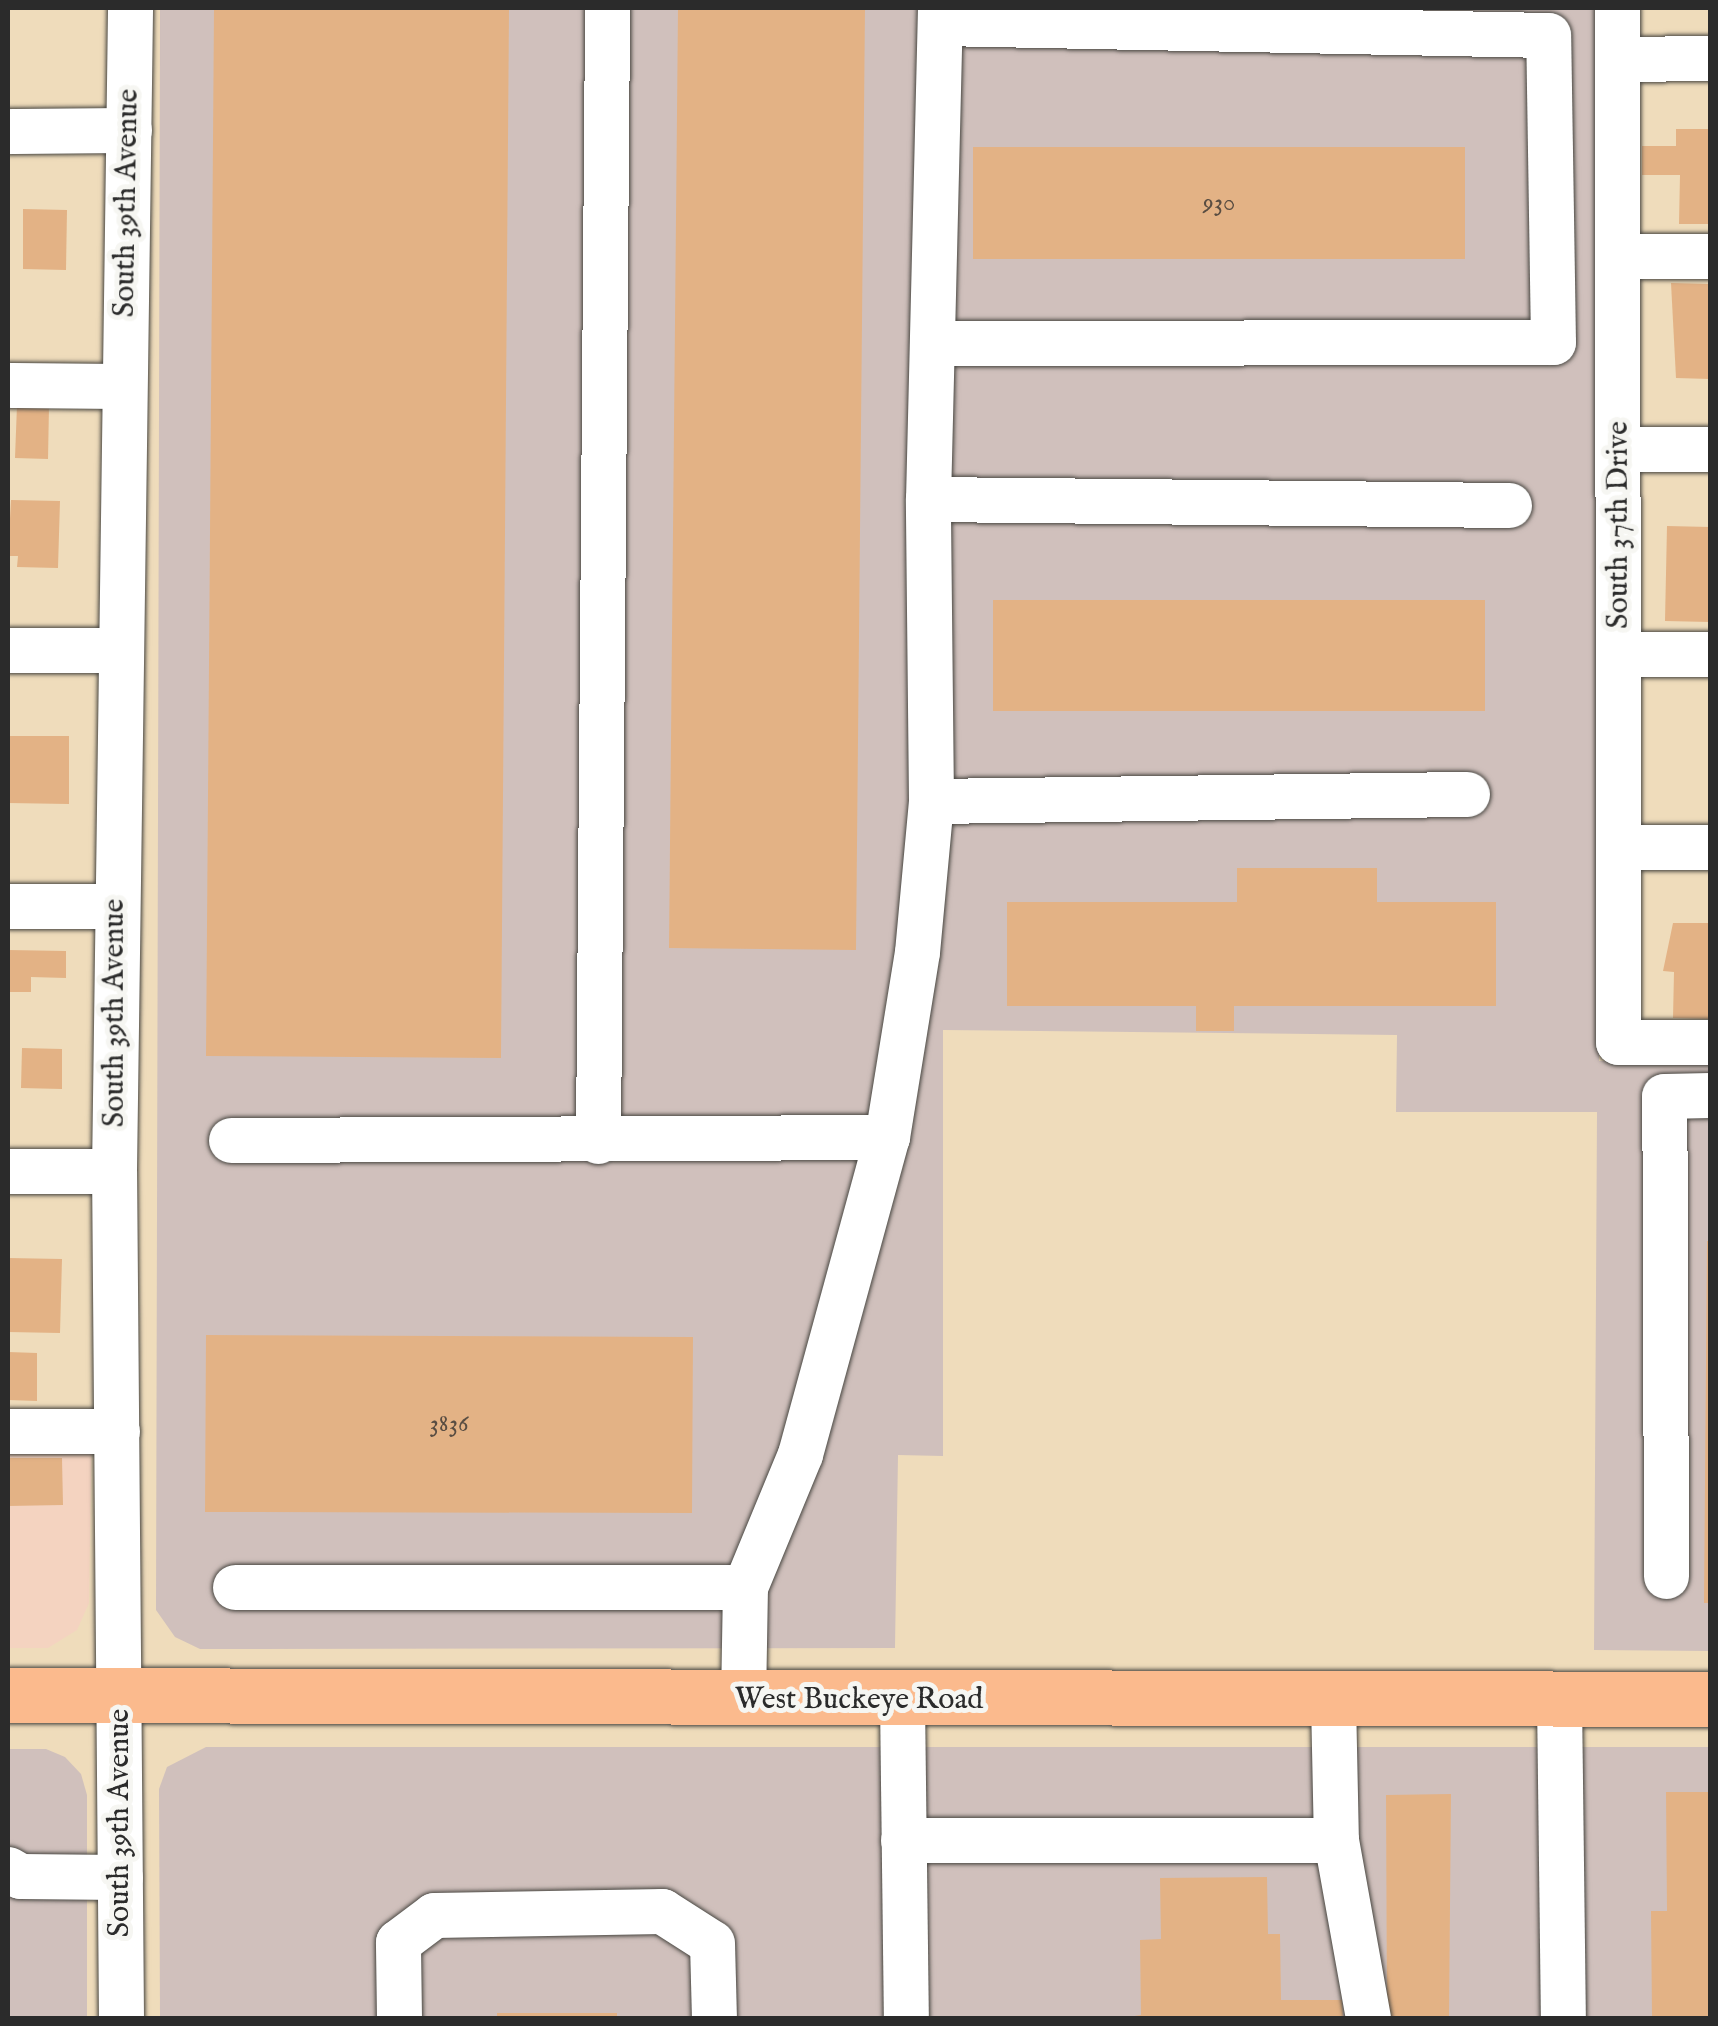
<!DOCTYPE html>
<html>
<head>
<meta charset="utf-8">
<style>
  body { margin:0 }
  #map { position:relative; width:1718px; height:2026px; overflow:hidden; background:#efdcbb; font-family:"IM FELL English",serif }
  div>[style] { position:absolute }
  .built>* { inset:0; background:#f4d3c0 }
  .industrial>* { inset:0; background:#d0c0bc }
  .building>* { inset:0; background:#e3b285 }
  .roads { filter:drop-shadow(0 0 2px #484641) drop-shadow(0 0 2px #484641) }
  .minor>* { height:45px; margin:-22.5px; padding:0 22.5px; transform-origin:22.5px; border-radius:22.5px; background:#fff }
  .major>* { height:55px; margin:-27.5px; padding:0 27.5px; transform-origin:27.5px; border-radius:27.5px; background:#fbba8d }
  span { translate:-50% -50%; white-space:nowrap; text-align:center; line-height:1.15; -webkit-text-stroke:10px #f6f6f2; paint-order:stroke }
  .number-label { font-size:25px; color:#594d42 }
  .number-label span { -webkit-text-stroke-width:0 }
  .street-label { font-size:30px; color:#2b2b2b }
  .frame { position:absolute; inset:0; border:10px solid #2b2b2b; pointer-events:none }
</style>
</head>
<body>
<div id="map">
  <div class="built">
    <i style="clip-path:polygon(8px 1420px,92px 1421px,89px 1603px,77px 1630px,48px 1648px,8px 1648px)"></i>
  </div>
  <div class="industrial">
    <i style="clip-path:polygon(160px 8px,1609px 8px,1599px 1061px,1710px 1061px,1710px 1651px,1594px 1650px,1597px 1112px,1396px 1112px,1397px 1035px,943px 1030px,943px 1456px,898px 1455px,895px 1648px,200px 1649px,175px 1637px,156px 1610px)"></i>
    <i style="clip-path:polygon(206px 1747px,1710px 1747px,1710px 2018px,160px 2018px,159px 1789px,167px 1767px)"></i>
    <i style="clip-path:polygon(8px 1749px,46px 1749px,65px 1757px,81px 1774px,87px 1795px,87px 2018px,8px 2018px)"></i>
  </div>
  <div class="building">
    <i style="clip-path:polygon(214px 8px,509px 8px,501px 1058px,206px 1056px)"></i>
    <i style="clip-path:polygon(678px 8px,865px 8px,856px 950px,669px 948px)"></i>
    <i style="clip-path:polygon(1676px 129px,1710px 129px,1710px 224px,1679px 224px,1680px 175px,1642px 175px,1642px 146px,1676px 146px)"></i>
    <i style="clip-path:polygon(973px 147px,1465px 147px,1465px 259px,973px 259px)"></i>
    <i style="clip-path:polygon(23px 209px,67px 210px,66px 270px,23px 269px)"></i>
    <i style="clip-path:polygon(1671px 283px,1710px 284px,1710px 379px,1676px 378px)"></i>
    <i style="clip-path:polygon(17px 405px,49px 406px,48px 459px,15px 458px)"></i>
    <i style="clip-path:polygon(11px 500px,60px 501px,58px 568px,17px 567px,18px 556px,8px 556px)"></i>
    <i style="clip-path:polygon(1667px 526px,1710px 527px,1710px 622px,1665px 621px)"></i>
    <i style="clip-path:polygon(993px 600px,1485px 600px,1485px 711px,993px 711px)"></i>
    <i style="clip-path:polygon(8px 736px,69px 736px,69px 804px,8px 803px)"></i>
    <i style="clip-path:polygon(1237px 868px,1377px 868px,1377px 902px,1496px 902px,1496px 1006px,1234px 1006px,1234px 1031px,1196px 1031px,1196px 1006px,1007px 1006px,1007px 902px,1237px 902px)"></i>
    <i style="clip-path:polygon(1673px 923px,1710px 923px,1710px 1019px,1673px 1018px,1674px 972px,1663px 971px)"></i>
    <i style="clip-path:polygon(8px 950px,66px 951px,66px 978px,31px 977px,31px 992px,8px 992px)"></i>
    <i style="clip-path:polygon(22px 1048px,62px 1049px,62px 1089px,21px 1088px)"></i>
    <i style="clip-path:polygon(1707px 1241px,1710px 1241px,1710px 1603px,1704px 1603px)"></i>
    <i style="clip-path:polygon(8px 1258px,62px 1259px,60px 1333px,8px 1332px)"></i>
    <i style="clip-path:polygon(206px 1335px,693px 1337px,692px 1513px,205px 1512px)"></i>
    <i style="clip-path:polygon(8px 1352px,37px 1353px,37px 1401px,8px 1400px)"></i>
    <i style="clip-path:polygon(8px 1458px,62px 1458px,63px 1505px,8px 1506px)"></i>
    <i style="clip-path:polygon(1666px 1792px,1710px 1792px,1710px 2018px,1652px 2018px,1651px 1911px,1667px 1911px)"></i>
    <i style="clip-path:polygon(1451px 1794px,1449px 2018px,1387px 2018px,1386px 1795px)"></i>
    <i style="clip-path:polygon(1267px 1877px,1268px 1934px,1280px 1934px,1281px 2000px,1342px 2000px,1343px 2018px,1121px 2018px,1141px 2015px,1140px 1940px,1161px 1939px,1160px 1878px)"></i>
    <i style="clip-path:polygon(497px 2013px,617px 2013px,617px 2018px,497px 2018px)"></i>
  </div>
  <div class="roads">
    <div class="minor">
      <i style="left:1617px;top:8px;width:1034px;rotate:89.94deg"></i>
      <i style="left:1618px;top:1042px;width:92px"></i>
      <i style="left:1618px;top:59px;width:92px;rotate:-0.6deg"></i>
      <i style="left:8px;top:131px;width:121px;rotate:-0.5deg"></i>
      <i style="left:1618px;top:256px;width:92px"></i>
      <i style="left:932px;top:343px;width:621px;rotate:-0.09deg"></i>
      <i style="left:1553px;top:342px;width:307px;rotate:-90.9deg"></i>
      <i style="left:1548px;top:35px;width:608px;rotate:-178.87deg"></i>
      <i style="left:8px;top:385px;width:115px;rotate:0.5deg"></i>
      <i style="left:1620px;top:449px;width:90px"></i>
      <i style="left:928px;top:499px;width:581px;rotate:0.59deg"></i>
      <i style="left:8px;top:650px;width:110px"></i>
      <i style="left:1618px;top:654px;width:92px"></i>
      <i style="left:931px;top:801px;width:536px;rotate:-0.75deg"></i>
      <i style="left:1618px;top:847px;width:92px"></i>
      <i style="left:8px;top:906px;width:108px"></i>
      <i style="left:231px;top:1140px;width:656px;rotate:-0.26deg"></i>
      <i style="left:598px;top:1141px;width:1133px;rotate:-89.54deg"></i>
      <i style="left:8px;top:1171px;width:106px"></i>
      <i style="left:8px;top:1431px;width:109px"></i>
      <i style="left:1666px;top:1576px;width:480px;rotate:-90.2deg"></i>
      <i style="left:1664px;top:1096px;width:46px;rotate:-1.2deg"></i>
      <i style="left:235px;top:1587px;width:510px"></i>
      <i style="left:1559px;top:1699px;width:319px;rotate:89.3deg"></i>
      <i style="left:1333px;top:1700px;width:140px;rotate:88.8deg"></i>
      <i style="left:1336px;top:1840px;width:181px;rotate:79.8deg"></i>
      <i style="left:743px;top:1701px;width:114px;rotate:-89deg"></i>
      <i style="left:745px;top:1587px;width:144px;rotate:-67.5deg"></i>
      <i style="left:800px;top:1454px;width:329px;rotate:-74.7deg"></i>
      <i style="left:887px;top:1137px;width:187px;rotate:-80.8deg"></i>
      <i style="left:917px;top:952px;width:152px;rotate:-84.7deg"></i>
      <i style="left:931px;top:801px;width:302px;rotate:-90.6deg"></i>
      <i style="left:928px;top:499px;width:491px;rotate:-88.6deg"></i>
      <i style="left:902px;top:1701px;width:317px;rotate:89.3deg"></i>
      <i style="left:903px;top:1840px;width:433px"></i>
      <i style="left:8px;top:1869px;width:14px;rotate:30deg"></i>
      <i style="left:20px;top:1876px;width:100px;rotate:0.6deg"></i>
      <i style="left:121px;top:2018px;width:847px;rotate:-90.47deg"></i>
      <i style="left:114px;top:1171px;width:1163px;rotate:-89.21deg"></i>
      <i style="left:399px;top:2018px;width:76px;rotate:-90.8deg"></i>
      <i style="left:398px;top:1942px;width:45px;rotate:-36.9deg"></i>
      <i style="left:434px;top:1915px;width:228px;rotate:-1deg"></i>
      <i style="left:662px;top:1911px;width:59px;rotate:32.6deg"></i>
      <i style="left:712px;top:1943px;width:75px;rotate:88.5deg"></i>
    </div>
    <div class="major">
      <i style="left:8px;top:1695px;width:1702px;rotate:0.13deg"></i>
    </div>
  </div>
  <div class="number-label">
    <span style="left:1219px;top:203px">930</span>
    <span style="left:449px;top:1424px">3836</span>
  </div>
  <div class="street-label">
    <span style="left:127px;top:203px;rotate:-89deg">South 39th Avenue</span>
    <span style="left:1619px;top:525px;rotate:-90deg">South 37th Drive</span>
    <span style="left:115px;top:1013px;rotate:-90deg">South 39th Avenue</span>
    <span style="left:859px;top:1700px">West Buckeye Road</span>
    <span style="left:120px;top:1823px;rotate:-90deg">South 39th Avenue</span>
  </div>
  <div class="frame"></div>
</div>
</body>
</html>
